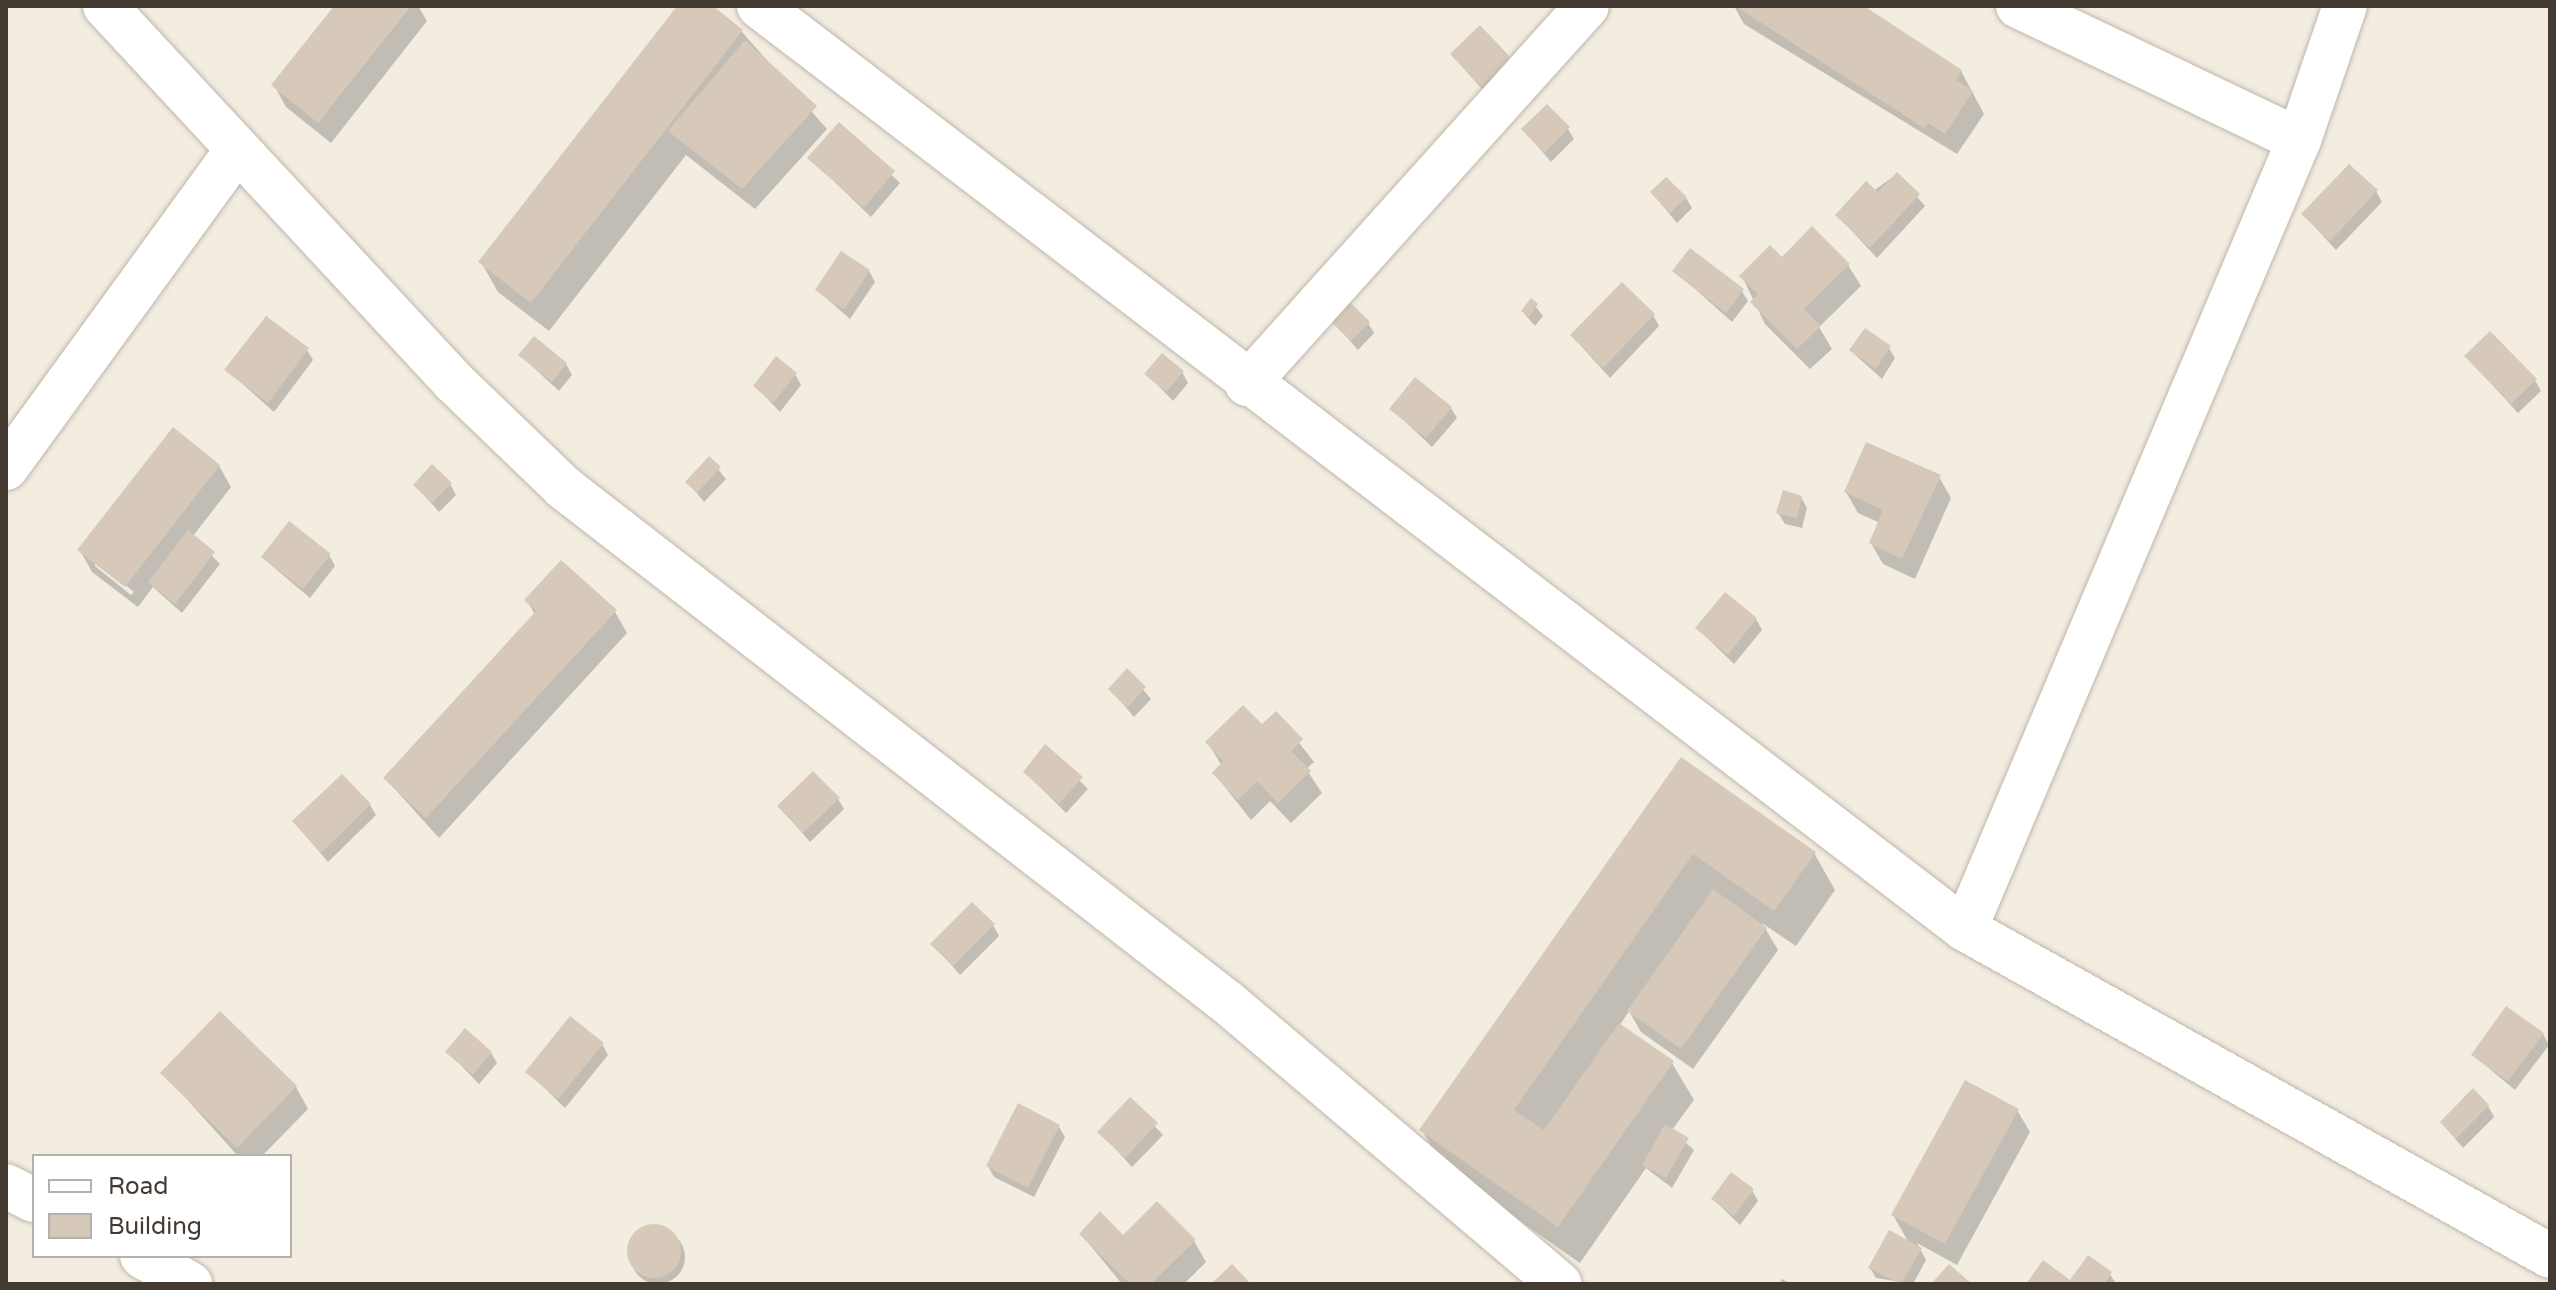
<!DOCTYPE html>
<html>
<head>
<meta charset="utf-8">
<style>
  body { margin:0 }
  #map { position:relative; width:2556px; height:1290px; overflow:hidden; background:#f2ece1; font-family:"Varela Round",sans-serif }
  div>[style] { position:absolute }
  .shadow>* { inset:0; background:#0003 }
  .round { border-radius:50% }
  .building>* { inset:0; background:#d6c9ba }
  .roads { filter:drop-shadow(0 0 2px #c0b6a7) drop-shadow(0 0 2px #c0b6a7) }
  .street>* { height:44px; margin:-22px; padding:0 22px; transform-origin:22px; border-radius:22px; background:#fff }
  span { translate:-50% -50%; white-space:nowrap; text-align:center; line-height:1.15; -webkit-text-stroke:6px #fff; paint-order:stroke }
  .frame { position:absolute; inset:0; border:8px solid #433b32; pointer-events:none }
  .legend { position:absolute; left:32px; top:1154px; width:260px; height:104px; box-sizing:border-box; background:#fff; border:2px solid #b4b1ad; margin:0; padding:10px 14px; list-style:none; font-size:24px; color:#433b32 }
  .legend li { display:flex; align-items:center; gap:16px; height:40px }
  .legend b { width:40px; border:2px solid #b4b1ad }
</style>
</head>
<body>
<div id="map">
  <div class="shadow">
    <i style="clip-path:polygon(337px 6px,418px 6px,427px 21px,331px 143px,286px 107px,274px 85px)"></i>
    <i style="clip-path:polygon(680px 6px,710px 6px,742px 32px,827px 129px,755px 209px,686px 155px,549px 331px,498px 292px,481px 262px)"></i>
    <i style="clip-path:polygon(1734px 6px,1861px 6px,1961px 71px,1984px 114px,1957px 154px,1744px 24px)"></i>
    <i style="clip-path:polygon(1452px 55px,1510px 59px,1488px 96px)"></i>
    <i style="clip-path:polygon(839px 124px,900px 183px,871px 217px,810px 158px)"></i>
    <i style="clip-path:polygon(1568px 129px,1574px 139px,1551px 162px,1524px 130px)"></i>
    <i style="clip-path:polygon(1897px 174px,1925px 206px,1877px 258px,1838px 216px)"></i>
    <i style="clip-path:polygon(2376px 191px,2382px 202px,2336px 250px,2304px 215px)"></i>
    <i style="clip-path:polygon(1652px 193px,1686px 198px,1692px 208px,1677px 223px)"></i>
    <i style="clip-path:polygon(1782px 260px,1848px 265px,1861px 286px,1819px 327px,1832px 349px,1810px 369px,1765px 324px,1742px 276px)"></i>
    <i style="clip-path:polygon(869px 271px,875px 282px,850px 319px,817px 290px)"></i>
    <i style="clip-path:polygon(1675px 271px,1742px 291px,1748px 301px,1732px 322px)"></i>
    <i style="clip-path:polygon(1531px 301px,1543px 316px,1535px 326px,1523px 312px)"></i>
    <i style="clip-path:polygon(1653px 315px,1659px 326px,1610px 378px,1572px 336px)"></i>
    <i style="clip-path:polygon(1333px 322px,1368px 323px,1374px 333px,1358px 350px)"></i>
    <i style="clip-path:polygon(1889px 348px,1895px 358px,1882px 379px,1851px 351px)"></i>
    <i style="clip-path:polygon(307px 350px,313px 360px,274px 412px,227px 370px)"></i>
    <i style="clip-path:polygon(521px 356px,566px 364px,572px 375px,559px 391px)"></i>
    <i style="clip-path:polygon(2467px 357px,2535px 380px,2541px 391px,2518px 413px)"></i>
    <i style="clip-path:polygon(1182px 372px,1188px 383px,1173px 401px,1147px 374px)"></i>
    <i style="clip-path:polygon(795px 374px,801px 385px,780px 412px,755px 386px)"></i>
    <i style="clip-path:polygon(1451px 408px,1457px 418px,1432px 447px,1392px 409px)"></i>
    <i style="clip-path:polygon(709px 459px,726px 479px,704px 502px,688px 482px)"></i>
    <i style="clip-path:polygon(evenodd,219px 466px,231px 487px,193px 536px,220px 564px,182px 613px,153px 587px,138px 607px,92px 572px,80px 550px,219px 466px,95px 561px,134px 592px,131px 595px,95px 566px,95px 561px)"></i>
    <i style="clip-path:polygon(1939px 477px,1951px 498px,1915px 579px,1883px 564px,1871px 543px,1880px 523px,1858px 513px,1846px 492px)"></i>
    <i style="clip-path:polygon(450px 484px,456px 495px,439px 512px,415px 485px)"></i>
    <i style="clip-path:polygon(1801px 497px,1807px 508px,1802px 528px,1785px 524px,1778px 513px)"></i>
    <i style="clip-path:polygon(329px 555px,335px 566px,310px 598px,263px 558px)"></i>
    <i style="clip-path:polygon(527px 600px,615px 612px,627px 633px,439px 838px,385px 778px,535px 615px)"></i>
    <i style="clip-path:polygon(1756px 619px,1762px 630px,1734px 664px,1697px 628px)"></i>
    <i style="clip-path:polygon(1127px 671px,1151px 699px,1134px 717px,1111px 690px)"></i>
    <i style="clip-path:polygon(1276px 713px,1314px 762px,1306px 769px,1322px 793px,1291px 823px,1270px 801px,1251px 820px,1214px 773px,1222px 766px,1208px 743px,1262px 727px)"></i>
    <i style="clip-path:polygon(1046px 747px,1088px 789px,1066px 813px,1025px 772px)"></i>
    <i style="clip-path:polygon(1681px 760px,1814px 853px,1835px 890px,1796px 946px,1762px 923px,1778px 950px,1693px 1069px,1641px 1032px,1629px 1011px,1620px 1025px,1672px 1063px,1694px 1100px,1672px 1130px,1694px 1150px,1672px 1188px,1646px 1168px,1580px 1263px,1443px 1167px,1422px 1130px)"></i>
    <i style="clip-path:polygon(838px 799px,844px 809px,810px 842px,779px 806px)"></i>
    <i style="clip-path:polygon(370px 805px,376px 815px,328px 862px,294px 822px)"></i>
    <i style="clip-path:polygon(993px 925px,999px 936px,960px 975px,933px 944px)"></i>
    <i style="clip-path:polygon(2543px 1034px,2549px 1045px,2515px 1090px,2473px 1055px)"></i>
    <i style="clip-path:polygon(602px 1044px,608px 1055px,565px 1108px,528px 1072px)"></i>
    <i style="clip-path:polygon(448px 1052px,491px 1053px,497px 1063px,479px 1084px)"></i>
    <i style="clip-path:polygon(163px 1073px,296px 1087px,308px 1109px,262px 1156px,238px 1156px)"></i>
    <i style="clip-path:polygon(1130px 1100px,1163px 1135px,1132px 1167px,1100px 1132px)"></i>
    <i style="clip-path:polygon(2488px 1106px,2494px 1117px,2463px 1148px,2442px 1123px)"></i>
    <i style="clip-path:polygon(2017px 1110px,2030px 1132px,1957px 1265px,1917px 1243px,1926px 1260px,1913px 1284px,1876px 1278px,1870px 1268px,1909px 1243px,1893px 1215px)"></i>
    <i style="clip-path:polygon(1059px 1127px,1065px 1137px,1034px 1197px,994px 1177px,988px 1166px)"></i>
    <i style="clip-path:polygon(1752px 1190px,1758px 1201px,1740px 1225px,1713px 1199px)"></i>
    <i class="round" style="left:631px;top:1230px;width:54px;height:54px"></i>
    <i style="clip-path:polygon(1081px 1234px,1194px 1241px,1206px 1262px,1184px 1284px,1122px 1284px)"></i>
    <i style="clip-path:polygon(2110px 1274px,2116px 1284px,2028px 1284px,2071px 1283px)"></i>
    <i style="clip-path:polygon(1782px 1279px,1791px 1284px,1779px 1284px)"></i>
  </div>
  <div class="building">
    <i style="clip-path:polygon(334px 6px,411px 6px,318px 123px,271px 85px)"></i>
    <i style="clip-path:polygon(677px 6px,713px 6px,743px 30px,531px 303px,478px 262px)"></i>
    <i style="clip-path:polygon(1735px 6px,1864px 6px,1962px 70px,1956px 80px,1973px 91px,1945px 134px,1928px 123px,1924px 128px)"></i>
    <i style="clip-path:polygon(1480px 25px,1511px 58px,1481px 87px,1450px 54px)"></i>
    <i style="clip-path:polygon(745px 40px,817px 106px,742px 189px,668px 131px)"></i>
    <i style="clip-path:polygon(1547px 104px,1570px 127px,1544px 153px,1521px 129px)"></i>
    <i style="clip-path:polygon(839px 122px,895px 171px,864px 208px,807px 158px)"></i>
    <i style="clip-path:polygon(2349px 164px,2378px 190px,2330px 241px,2301px 214px)"></i>
    <i style="clip-path:polygon(1897px 172px,1920px 194px,1870px 248px,1835px 215px,1866px 181px,1878px 192px)"></i>
    <i style="clip-path:polygon(1666px 177px,1687px 197px,1670px 213px,1650px 192px)"></i>
    <i style="clip-path:polygon(1812px 226px,1850px 264px,1804px 309px,1821px 326px,1797px 349px,1750px 302px,1758px 294px,1739px 276px,1770px 245px,1782px 257px)"></i>
    <i style="clip-path:polygon(1690px 248px,1744px 289px,1726px 313px,1672px 271px)"></i>
    <i style="clip-path:polygon(841px 251px,870px 270px,844px 310px,815px 290px)"></i>
    <i style="clip-path:polygon(1622px 282px,1655px 314px,1603px 368px,1570px 335px)"></i>
    <i style="clip-path:polygon(1531px 298px,1538px 304px,1529px 317px,1521px 311px)"></i>
    <i style="clip-path:polygon(1350px 302px,1370px 322px,1351px 341px,1331px 322px)"></i>
    <i style="clip-path:polygon(266px 316px,309px 348px,268px 403px,224px 370px)"></i>
    <i style="clip-path:polygon(1865px 328px,1891px 346px,1876px 369px,1849px 350px)"></i>
    <i style="clip-path:polygon(2490px 331px,2537px 379px,2511px 404px,2464px 356px)"></i>
    <i style="clip-path:polygon(534px 336px,567px 363px,552px 382px,518px 355px)"></i>
    <i style="clip-path:polygon(1162px 353px,1184px 371px,1166px 392px,1144px 374px)"></i>
    <i style="clip-path:polygon(776px 356px,797px 373px,773px 403px,753px 386px)"></i>
    <i style="clip-path:polygon(1415px 377px,1452px 407px,1426px 438px,1389px 409px)"></i>
    <i style="clip-path:polygon(173px 427px,220px 465px,125px 587px,77px 550px)"></i>
    <i style="clip-path:polygon(1866px 442px,1941px 475px,1902px 559px,1869px 543px,1883px 510px,1844px 492px)"></i>
    <i style="clip-path:polygon(709px 456px,721px 467px,697px 493px,685px 482px)"></i>
    <i style="clip-path:polygon(432px 464px,452px 483px,432px 503px,413px 485px)"></i>
    <i style="clip-path:polygon(1783px 490px,1802px 496px,1797px 518px,1776px 513px)"></i>
    <i style="clip-path:polygon(289px 521px,331px 554px,303px 589px,261px 557px)"></i>
    <i style="clip-path:polygon(188px 530px,215px 552px,175px 604px,148px 582px)"></i>
    <i style="clip-path:polygon(561px 560px,617px 610px,426px 818px,383px 778px,536px 611px,524px 600px)"></i>
    <i style="clip-path:polygon(1725px 592px,1757px 618px,1728px 655px,1695px 628px)"></i>
    <i style="clip-path:polygon(1127px 668px,1146px 687px,1127px 708px,1108px 689px)"></i>
    <i style="clip-path:polygon(1243px 705px,1262px 724px,1276px 711px,1303px 739px,1291px 751px,1311px 771px,1278px 803px,1257px 781px,1238px 800px,1212px 773px,1223px 761px,1205px 742px)"></i>
    <i style="clip-path:polygon(1045px 744px,1083px 777px,1059px 804px,1023px 772px)"></i>
    <i style="clip-path:polygon(1681px 757px,1816px 852px,1774px 911px,1693px 854px,1514px 1110px,1544px 1130px,1619px 1023px,1674px 1061px,1558px 1227px,1419px 1130px)"></i>
    <i style="clip-path:polygon(813px 771px,840px 798px,803px 833px,777px 806px)"></i>
    <i style="clip-path:polygon(342px 774px,371px 804px,321px 853px,292px 821px)"></i>
    <i style="clip-path:polygon(1713px 889px,1767px 928px,1681px 1049px,1627px 1011px)"></i>
    <i style="clip-path:polygon(972px 902px,995px 924px,953px 966px,930px 944px)"></i>
    <i style="clip-path:polygon(2506px 1006px,2544px 1033px,2508px 1081px,2471px 1055px)"></i>
    <i style="clip-path:polygon(220px 1011px,297px 1086px,237px 1148px,160px 1073px)"></i>
    <i style="clip-path:polygon(570px 1016px,604px 1043px,558px 1099px,525px 1072px)"></i>
    <i style="clip-path:polygon(465px 1028px,492px 1052px,473px 1075px,445px 1052px)"></i>
    <i style="clip-path:polygon(1965px 1080px,2019px 1109px,1945px 1244px,1891px 1215px)"></i>
    <i style="clip-path:polygon(2473px 1088px,2489px 1105px,2456px 1139px,2440px 1122px)"></i>
    <i style="clip-path:polygon(1130px 1097px,1158px 1123px,1125px 1158px,1097px 1132px)"></i>
    <i style="clip-path:polygon(1018px 1103px,1060px 1125px,1028px 1188px,986px 1166px)"></i>
    <i style="clip-path:polygon(1665px 1124px,1689px 1138px,1666px 1178px,1642px 1165px)"></i>
    <i style="clip-path:polygon(1731px 1172px,1754px 1189px,1734px 1216px,1711px 1199px)"></i>
    <i style="clip-path:polygon(1157px 1201px,1196px 1240px,1151px 1284px,1130px 1284px,1079px 1234px,1100px 1211px,1123px 1235px)"></i>
    <i class="round" style="left:627px;top:1224px;width:54px;height:54px"></i>
    <i style="clip-path:polygon(1889px 1230px,1922px 1248px,1901px 1284px,1868px 1268px)"></i>
    <i style="clip-path:polygon(2088px 1255px,2112px 1272px,2104px 1284px,2026px 1284px,2043px 1260px,2070px 1280px)"></i>
    <i style="clip-path:polygon(1232px 1264px,1251px 1284px,1211px 1284px)"></i>
    <i style="clip-path:polygon(1949px 1264px,1972px 1284px,1931px 1284px)"></i>
  </div>
  <div class="roads">
    <div class="street">
      <i style="left:105px;top:6px;width:513px;rotate:47.13deg"></i>
      <i style="left:454px;top:382px;width:151px;rotate:43.9deg"></i>
      <i style="left:563px;top:487px;width:840px;rotate:37.8deg"></i>
      <i style="left:1227px;top:1002px;width:436px;rotate:40.3deg"></i>
      <i style="left:759px;top:6px;width:1519px;rotate:37.43deg"></i>
      <i style="left:1965px;top:929px;width:670px;rotate:29.2deg"></i>
      <i style="left:2018px;top:6px;width:311px;rotate:25.5deg"></i>
      <i style="left:1247px;top:384px;width:508px;rotate:-48.03deg"></i>
      <i style="left:6px;top:468px;width:394px;rotate:-54deg"></i>
      <i style="left:1965px;top:929px;width:857px;rotate:-67.06deg"></i>
      <i style="left:2299px;top:140px;width:142px;rotate:-71.1deg"></i>
      <i style="left:6px;top:1186px;width:31px;rotate:27deg"></i>
      <i style="left:142px;top:1256px;width:56px;rotate:30.3deg"></i>
    </div>
  </div>
  <div class="frame"></div>
  <ul class="legend">
  <li><b style="height:10px;background:#fff"></b>Road</li>
  <li><b style="height:22px;background:#d6c9ba"></b>Building</li>
  </ul>
</div>
</body>
</html>
